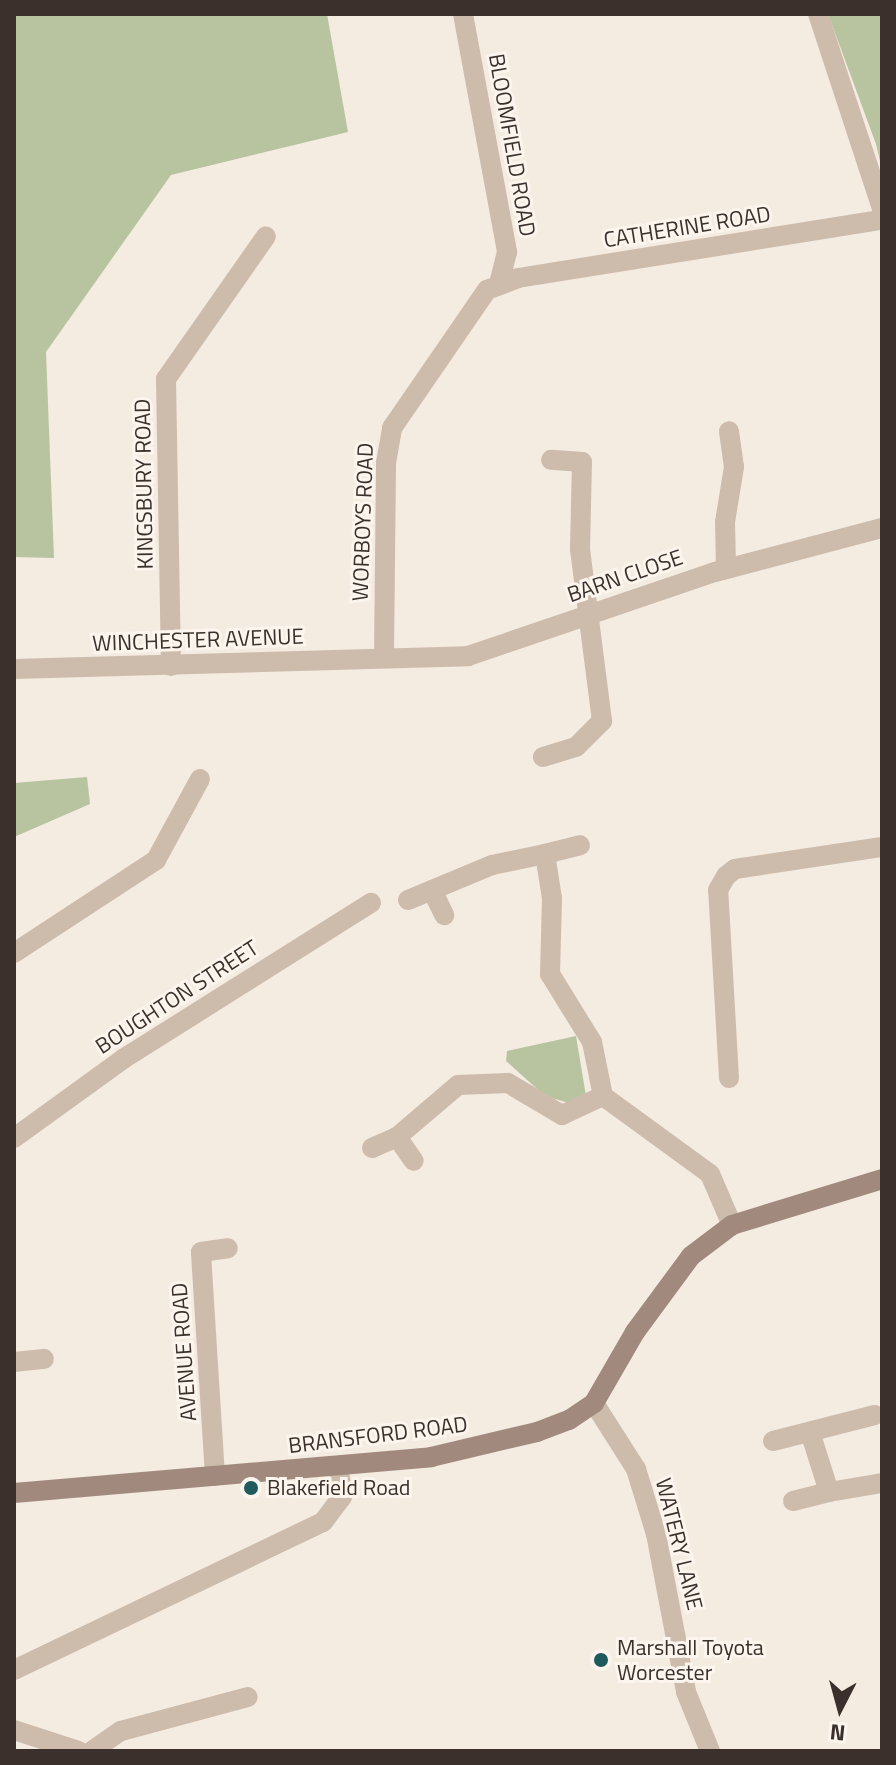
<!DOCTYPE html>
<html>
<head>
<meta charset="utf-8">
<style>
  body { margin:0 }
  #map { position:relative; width:896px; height:1765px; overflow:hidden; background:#f4ebe1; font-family:"Titillium Web",sans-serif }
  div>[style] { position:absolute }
  .green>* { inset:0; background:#b8c4a0 }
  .street>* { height:20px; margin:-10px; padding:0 10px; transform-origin:10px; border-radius:10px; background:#cdbbac }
  .secondary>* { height:20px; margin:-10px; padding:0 10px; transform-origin:10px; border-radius:10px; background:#a18a7d }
  .dots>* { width:22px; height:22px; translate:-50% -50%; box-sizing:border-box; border:4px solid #fbf5ee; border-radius:50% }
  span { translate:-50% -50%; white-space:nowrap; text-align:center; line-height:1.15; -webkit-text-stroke:6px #fbf5ee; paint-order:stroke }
  .street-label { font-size:22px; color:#3b302b }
  .poi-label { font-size:22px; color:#3b302b }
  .left { translate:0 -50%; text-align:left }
  .frame { position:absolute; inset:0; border:16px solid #3b302b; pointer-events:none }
  .north { position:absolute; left:800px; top:1669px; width:80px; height:80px; -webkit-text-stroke:6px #fbf5ee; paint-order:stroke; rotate:186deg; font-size:22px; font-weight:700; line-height:32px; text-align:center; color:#3b302b }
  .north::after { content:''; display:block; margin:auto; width:28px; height:36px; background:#3b302b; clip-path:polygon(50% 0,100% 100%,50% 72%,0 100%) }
</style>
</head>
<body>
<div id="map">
  <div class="green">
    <i style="clip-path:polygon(14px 14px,327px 14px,348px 132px,171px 175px,46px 352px,54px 558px,14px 557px)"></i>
    <i style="clip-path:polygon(828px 14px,882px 14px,882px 170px,876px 144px)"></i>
    <i style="clip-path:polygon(87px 777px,90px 804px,14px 837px,14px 783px)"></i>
    <i style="clip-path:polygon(576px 1036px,586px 1096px,569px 1103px,545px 1096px,506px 1061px,507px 1051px)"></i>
  </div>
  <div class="street">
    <i style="left:463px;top:14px;width:242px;rotate:79.5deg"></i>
    <i style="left:507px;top:252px;width:33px;rotate:104deg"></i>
    <i style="left:818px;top:14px;width:205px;rotate:71.8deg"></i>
    <i style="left:726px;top:568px;width:46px;rotate:-91.2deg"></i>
    <i style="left:725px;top:522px;width:56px;rotate:-80.7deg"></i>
    <i style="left:734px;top:467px;width:36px;rotate:-98deg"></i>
    <i style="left:384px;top:656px;width:193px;rotate:-89.4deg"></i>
    <i style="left:386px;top:463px;width:36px;rotate:-80deg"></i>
    <i style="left:392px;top:428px;width:168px;rotate:-55.5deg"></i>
    <i style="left:487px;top:290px;width:33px;rotate:-21deg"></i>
    <i style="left:518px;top:278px;width:369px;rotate:-9.1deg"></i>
    <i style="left:171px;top:666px;width:287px;rotate:-91deg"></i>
    <i style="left:166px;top:379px;width:174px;rotate:-55deg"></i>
    <i style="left:14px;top:669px;width:454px;rotate:-1.6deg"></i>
    <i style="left:468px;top:656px;width:261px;rotate:-18.8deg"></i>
    <i style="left:715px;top:572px;width:173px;rotate:-14.8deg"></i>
    <i style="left:543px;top:757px;width:34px;rotate:-17deg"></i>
    <i style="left:576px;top:747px;width:37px;rotate:-45deg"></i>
    <i style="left:602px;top:721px;width:173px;rotate:-97.3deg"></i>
    <i style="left:580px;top:549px;width:87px;rotate:-88.7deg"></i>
    <i style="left:582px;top:462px;width:31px;rotate:-176deg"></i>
    <i style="left:545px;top:854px;width:36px;rotate:-14deg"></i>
    <i style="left:432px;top:890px;width:28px;rotate:64deg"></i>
    <i style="left:408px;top:900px;width:91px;rotate:-22.6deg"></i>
    <i style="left:492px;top:865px;width:54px;rotate:-11.7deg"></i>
    <i style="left:545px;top:854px;width:45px;rotate:81deg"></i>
    <i style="left:552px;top:898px;width:76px;rotate:91.5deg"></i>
    <i style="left:550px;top:974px;width:80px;rotate:58.3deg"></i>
    <i style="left:592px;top:1042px;width:55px;rotate:78.5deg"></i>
    <i style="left:603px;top:1096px;width:132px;rotate:36.1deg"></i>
    <i style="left:710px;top:1174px;width:56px;rotate:66.7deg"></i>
    <i style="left:14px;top:953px;width:170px;rotate:-33.2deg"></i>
    <i style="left:156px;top:860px;width:92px;rotate:-61.5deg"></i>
    <i style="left:729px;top:1078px;width:188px;rotate:-93.3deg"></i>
    <i style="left:718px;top:890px;width:16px;rotate:-60deg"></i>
    <i style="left:726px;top:876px;width:11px;rotate:-38deg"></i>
    <i style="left:735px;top:869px;width:149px;rotate:-8.5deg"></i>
    <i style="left:397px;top:1137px;width:29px;rotate:55deg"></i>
    <i style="left:14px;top:1138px;width:135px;rotate:-35.9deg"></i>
    <i style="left:123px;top:1059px;width:293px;rotate:-32.2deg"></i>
    <i style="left:372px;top:1148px;width:27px;rotate:-24deg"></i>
    <i style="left:397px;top:1137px;width:80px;rotate:-40.4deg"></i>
    <i style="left:458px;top:1085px;width:50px;rotate:-2.3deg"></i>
    <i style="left:508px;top:1083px;width:63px;rotate:30.7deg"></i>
    <i style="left:562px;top:1115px;width:45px;rotate:-24.9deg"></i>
    <i style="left:14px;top:1362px;width:30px;rotate:-6deg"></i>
    <i style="left:594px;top:1403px;width:78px;rotate:57.5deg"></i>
    <i style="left:636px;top:1469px;width:68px;rotate:72.9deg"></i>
    <i style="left:656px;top:1534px;width:161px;rotate:79.2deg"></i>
    <i style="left:686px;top:1692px;width:64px;rotate:67.9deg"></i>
    <i style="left:810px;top:1432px;width:63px;rotate:72.4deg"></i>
    <i style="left:829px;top:1492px;width:54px;rotate:-9.6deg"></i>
    <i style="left:773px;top:1441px;width:105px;rotate:-14.3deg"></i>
    <i style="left:215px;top:1476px;width:224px;rotate:-93.6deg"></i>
    <i style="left:201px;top:1252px;width:27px;rotate:-8deg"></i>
    <i style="left:793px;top:1501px;width:37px;rotate:-14deg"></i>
    <i style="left:14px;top:1670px;width:343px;rotate:-25.6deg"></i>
    <i style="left:323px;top:1522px;width:31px;rotate:-53deg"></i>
    <i style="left:342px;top:1497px;width:30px;rotate:-96deg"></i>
    <i style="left:14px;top:1730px;width:68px;rotate:17.9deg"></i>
    <i style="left:92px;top:1751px;width:35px;rotate:-35deg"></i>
    <i style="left:121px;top:1731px;width:131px;rotate:-15deg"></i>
  </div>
  <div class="secondary">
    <i style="left:14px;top:1493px;width:419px;rotate:-4.9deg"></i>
    <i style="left:431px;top:1457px;width:109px;rotate:-13.3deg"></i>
    <i style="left:537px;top:1432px;width:34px;rotate:-21deg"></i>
    <i style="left:569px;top:1420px;width:30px;rotate:-34deg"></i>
    <i style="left:594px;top:1403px;width:82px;rotate:-60deg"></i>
    <i style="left:635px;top:1332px;width:94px;rotate:-53.6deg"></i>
    <i style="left:691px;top:1256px;width:51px;rotate:-37.1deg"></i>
    <i style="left:732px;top:1225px;width:157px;rotate:-17deg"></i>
  </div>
  <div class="dots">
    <i style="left:251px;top:1488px;background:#1f5a5e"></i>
    <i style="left:601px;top:1660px;background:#1f5a5e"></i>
  </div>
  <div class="street-label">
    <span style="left:512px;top:145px;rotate:80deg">BLOOMFIELD ROAD</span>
    <span style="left:687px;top:227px;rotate:-9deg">CATHERINE ROAD</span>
    <span style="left:144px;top:484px;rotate:-91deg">KINGSBURY ROAD</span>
    <span style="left:363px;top:522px;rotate:-88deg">WORBOYS ROAD</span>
    <span style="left:625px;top:576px;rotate:-19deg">BARN CLOSE</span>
    <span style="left:198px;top:640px;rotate:-2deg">WINCHESTER AVENUE</span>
    <span style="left:177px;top:997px;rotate:-33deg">BOUGHTON STREET</span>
    <span style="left:184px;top:1352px;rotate:-94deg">AVENUE ROAD</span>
    <span style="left:378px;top:1435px;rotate:-7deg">BRANSFORD ROAD</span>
    <span style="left:679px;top:1544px;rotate:76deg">WATERY LANE</span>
  </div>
  <div class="poi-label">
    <span class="left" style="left:267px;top:1488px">Blakefield Road</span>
    <span class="left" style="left:617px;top:1660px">Marshall Toyota<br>Worcester</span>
  </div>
  <div class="frame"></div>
  <div class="north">N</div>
</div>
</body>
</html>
